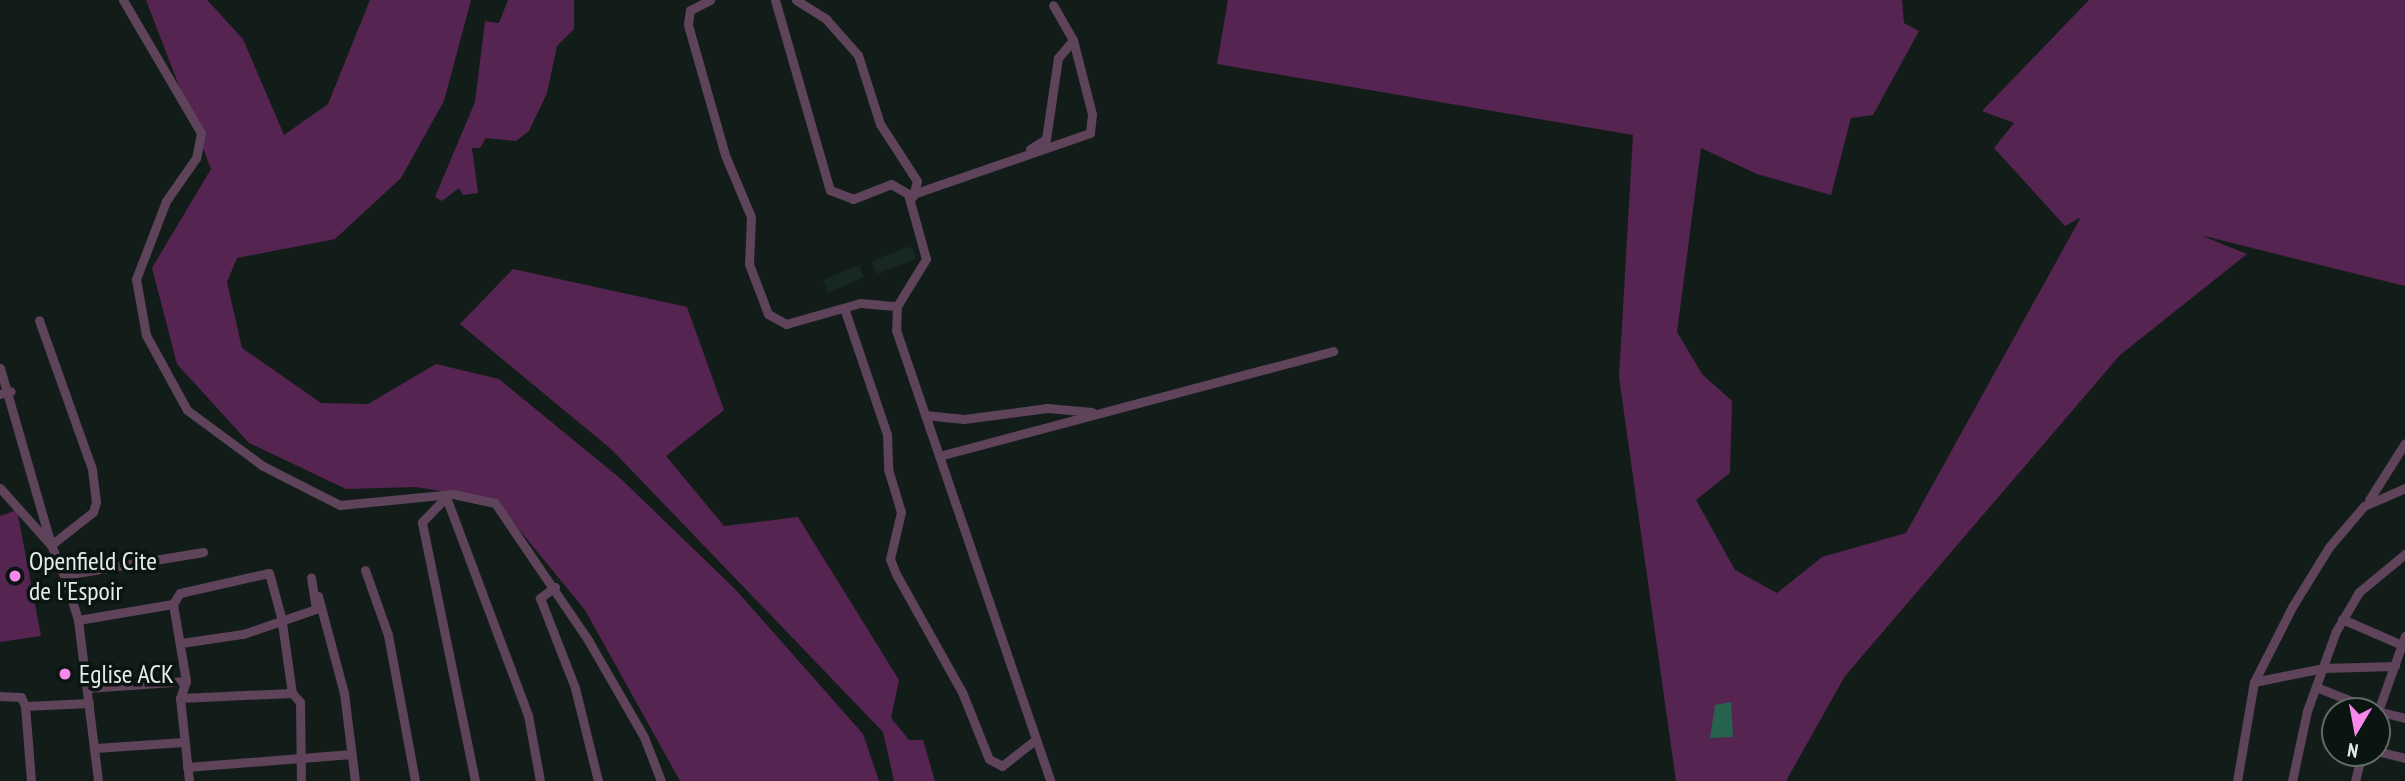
<!DOCTYPE html>
<html>
<head>
<meta charset="utf-8">
<style>
  body { margin:0 }
  #map { position:relative; width:2405px; height:781px; overflow:hidden; background:#121d19; font-family:"PT Sans Narrow",sans-serif }
  div>[style] { position:absolute }
  .built>* { inset:0; background:#162821; transform-origin:0 0 }
  .green>* { inset:0; background:#562451 }
  .water>* { inset:0; background:#27624e }
  .street>* { height:9px; margin:-4.5px; padding:0 4.5px; transform-origin:4.5px; border-radius:4.5px; background:#5e435a }
  .dots>* { width:19px; height:19px; translate:-50% -50%; box-sizing:border-box; border:4px solid #0a1410; border-radius:50% }
  span { translate:-50% -50%; white-space:nowrap; text-align:center; line-height:1.15; -webkit-text-stroke:7px #0a1410; paint-order:stroke }
  .poi-label { font-size:26px; color:#e4ebe8 }
  .left { translate:0 -50%; text-align:left }
  .north { position:absolute; left:2321px; top:697px; width:70px; height:70px; box-sizing:border-box; background:#0a1410; border:2px solid #616a66; border-radius:50%; rotate:190deg; font-size:19px; font-weight:700; line-height:28px; text-align:center; color:#e4ebe8 }
  .north::after { content:''; display:block; margin:auto; width:24px; height:32px; background:#f888ea; clip-path:polygon(50% 0,100% 100%,50% 72%,0 100%) }
</style>
</head>
<body>
<div id="map">
  <div class="built">
    <div style="left:911px;top:246px;width:14px;height:42px;rotate:69deg"></div>
    <div style="left:859px;top:265px;width:13px;height:39px;rotate:67deg"></div>
  </div>
  <div class="green">
    <div style="clip-path:polygon(146px 0,207px 0,243px 39px,284px 135px,328px 104px,370px 0,471px 0,444px 101px,401px 178px,335px 239px,237px 258px,227px 282px,242px 348px,321px 403px,368px 404px,436px 364px,499px 379px,621px 479px,735px 589px,863px 734px,879px 781px,680px 781px,585px 610px,495px 500px,416px 487px,346px 489px,249px 443px,177px 364px,152px 268px,211px 169px)"></div>
    <div style="clip-path:polygon(508px 0,574px 0,574px 29px,557px 46px,547px 93px,529px 131px,516px 141px,486px 138px,480px 148px,472px 148px,478px 193px,463px 195px,459px 188px,442px 201px,435px 197px,475px 102px,485px 21px,499px 23px)"></div>
    <div style="clip-path:polygon(1228px 0,1902px 0,1904px 23px,1919px 31px,1873px 115px,1851px 118px,1831px 195px,1757px 174px,1701px 148px,1677px 332px,1702px 374px,1732px 401px,1730px 473px,1696px 500px,1735px 570px,1777px 593px,1822px 557px,1906px 533px,2081px 217px,2065px 226px,1994px 148px,2014px 123px,1982px 111px,2089px 0,2405px 0,2405px 286px,2200px 235px,2247px 254px,2120px 355px,1845px 676px,1786px 781px,1676px 781px,1619px 377px,1633px 135px,1217px 64px)"></div>
    <div style="clip-path:polygon(513px 269px,687px 307px,724px 410px,666px 456px,724px 526px,798px 517px,899px 680px,891px 718px,909px 740px,923px 740px,935px 781px,894px 781px,883px 732px,611px 449px,460px 324px)"></div>
    <div style="clip-path:polygon(17px 510px,41px 636px,0 642px,0 516px)"></div>
  </div>
  <div class="water">
    <div style="clip-path:polygon(1731px 702px,1733px 737px,1710px 738px,1715px 705px)"></div>
  </div>
  <div class="street">
    <div style="left:123px;top:0;width:154px;rotate:59.6deg"></div>
    <div style="left:201px;top:133px;width:25px;rotate:101deg"></div>
    <div style="left:196px;top:158px;width:52px;rotate:124.9deg"></div>
    <div style="left:166px;top:201px;width:84px;rotate:111deg"></div>
    <div style="left:136px;top:279px;width:57px;rotate:79.9deg"></div>
    <div style="left:146px;top:335px;width:85px;rotate:61.3deg"></div>
    <div style="left:187px;top:410px;width:94px;rotate:36.4deg"></div>
    <div style="left:263px;top:466px;width:86px;rotate:26.9deg"></div>
    <div style="left:340px;top:505px;width:114px;rotate:-5.6deg"></div>
    <div style="left:453px;top:494px;width:43px;rotate:12.1deg"></div>
    <div style="left:495px;top:503px;width:166px;rotate:55.8deg"></div>
    <div style="left:588px;top:640px;width:112px;rotate:60deg"></div>
    <div style="left:644px;top:737px;width:47px;rotate:68.9deg"></div>
    <div style="left:710px;top:0;width:22px;rotate:153deg"></div>
    <div style="left:690px;top:10px;width:15px;rotate:98deg"></div>
    <div style="left:688px;top:25px;width:135px;rotate:74.1deg"></div>
    <div style="left:725px;top:155px;width:67px;rotate:67.2deg"></div>
    <div style="left:751px;top:217px;width:47px;rotate:92.4deg"></div>
    <div style="left:749px;top:264px;width:53px;rotate:69.2deg"></div>
    <div style="left:768px;top:314px;width:21px;rotate:29deg"></div>
    <div style="left:786px;top:324px;width:77px;rotate:-15.8deg"></div>
    <div style="left:860px;top:303px;width:37px;rotate:5deg"></div>
    <div style="left:775px;top:0;width:198px;rotate:73.9deg"></div>
    <div style="left:830px;top:190px;width:25px;rotate:21deg"></div>
    <div style="left:853px;top:199px;width:41px;rotate:-21.5deg"></div>
    <div style="left:891px;top:184px;width:20px;rotate:30deg"></div>
    <div style="left:908px;top:194px;width:67px;rotate:74.5deg"></div>
    <div style="left:926px;top:259px;width:55px;rotate:121.7deg"></div>
    <div style="left:897px;top:306px;width:24px;rotate:92deg"></div>
    <div style="left:896px;top:330px;width:477px;rotate:71.1deg"></div>
    <div style="left:796px;top:0;width:36px;rotate:32deg"></div>
    <div style="left:826px;top:19px;width:48px;rotate:48.4deg"></div>
    <div style="left:858px;top:55px;width:72px;rotate:72.3deg"></div>
    <div style="left:880px;top:124px;width:68px;rotate:57deg"></div>
    <div style="left:917px;top:181px;width:16px;rotate:105deg"></div>
    <div style="left:1030px;top:149px;width:19px;rotate:-32deg"></div>
    <div style="left:1046px;top:139px;width:82px;rotate:-81.6deg"></div>
    <div style="left:1058px;top:58px;width:23px;rotate:-50deg"></div>
    <div style="left:916px;top:193px;width:184px;rotate:-19deg"></div>
    <div style="left:1090px;top:133px;width:19px;rotate:-84deg"></div>
    <div style="left:1092px;top:114px;width:76px;rotate:-104.4deg"></div>
    <div style="left:1073px;top:40px;width:40px;rotate:-119.7deg"></div>
    <div style="left:844px;top:308px;width:133px;rotate:71.2deg"></div>
    <div style="left:887px;top:434px;width:35px;rotate:88deg"></div>
    <div style="left:888px;top:469px;width:45px;rotate:73.2deg"></div>
    <div style="left:901px;top:512px;width:48px;rotate:103.2deg"></div>
    <div style="left:890px;top:559px;width:16px;rotate:68deg"></div>
    <div style="left:896px;top:574px;width:135px;rotate:60.8deg"></div>
    <div style="left:962px;top:692px;width:72px;rotate:68.1deg"></div>
    <div style="left:989px;top:759px;width:15px;rotate:28deg"></div>
    <div style="left:1002px;top:766px;width:42px;rotate:-38.2deg"></div>
    <div style="left:0;top:368px;width:184px;rotate:73.9deg"></div>
    <div style="left:51px;top:545px;width:53px;rotate:-38.2deg"></div>
    <div style="left:93px;top:512px;width:10px;rotate:-73deg"></div>
    <div style="left:96px;top:502px;width:33px;rotate:-97deg"></div>
    <div style="left:92px;top:469px;width:158px;rotate:-109.6deg"></div>
    <div style="left:0;top:394px;width:11px;rotate:-15deg"></div>
    <div style="left:925px;top:415px;width:39px;rotate:6deg"></div>
    <div style="left:964px;top:419px;width:84px;rotate:-7.5deg"></div>
    <div style="left:1047px;top:408px;width:45px;rotate:5.1deg"></div>
    <div style="left:939px;top:456px;width:408px;rotate:-14.9deg"></div>
    <div style="left:0;top:488px;width:76px;rotate:48.2deg"></div>
    <div style="left:51px;top:545px;width:33px;rotate:67deg"></div>
    <div style="left:64px;top:575px;width:47px;rotate:72.7deg"></div>
    <div style="left:78px;top:620px;width:162px;rotate:82.9deg"></div>
    <div style="left:2369px;top:500px;width:67px;rotate:-57.7deg"></div>
    <div style="left:365px;top:570px;width:69px;rotate:70.5deg"></div>
    <div style="left:388px;top:635px;width:148px;rotate:79.5deg"></div>
    <div style="left:64px;top:575px;width:141px;rotate:-9.4deg"></div>
    <div style="left:555px;top:587px;width:19px;rotate:144deg"></div>
    <div style="left:540px;top:598px;width:97px;rotate:68.7deg"></div>
    <div style="left:575px;top:688px;width:96px;rotate:76.1deg"></div>
    <div style="left:318px;top:596px;width:100px;rotate:75deg"></div>
    <div style="left:344px;top:693px;width:89px;rotate:82.9deg"></div>
    <div style="left:173px;top:604px;width:78px;rotate:80.4deg"></div>
    <div style="left:186px;top:681px;width:18px;rotate:109deg"></div>
    <div style="left:180px;top:698px;width:83px;rotate:83.8deg"></div>
    <div style="left:2342px;top:619px;width:65px;rotate:23.4deg"></div>
    <div style="left:78px;top:620px;width:96px;rotate:-9.6deg"></div>
    <div style="left:173px;top:604px;width:13px;rotate:-58deg"></div>
    <div style="left:180px;top:593px;width:91px;rotate:-12.7deg"></div>
    <div style="left:269px;top:573px;width:46px;rotate:74.7deg"></div>
    <div style="left:282px;top:623px;width:71px;rotate:81.9deg"></div>
    <div style="left:292px;top:693px;width:12px;rotate:48deg"></div>
    <div style="left:300px;top:702px;width:79px;rotate:89.3deg"></div>
    <div style="left:181px;top:643px;width:63px;rotate:-8.3deg"></div>
    <div style="left:243px;top:634px;width:77px;rotate:-18.9deg"></div>
    <div style="left:316px;top:609px;width:32px;rotate:-99deg"></div>
    <div style="left:2254px;top:682px;width:70px;rotate:-11.5deg"></div>
    <div style="left:2323px;top:668px;width:72px;rotate:-1.6deg"></div>
    <div style="left:2316px;top:687px;width:66px;rotate:21.5deg"></div>
    <div style="left:87px;top:688px;width:99px;rotate:-4deg"></div>
    <div style="left:0;top:696px;width:21px;rotate:3deg"></div>
    <div style="left:21px;top:697px;width:10px;rotate:66deg"></div>
    <div style="left:25px;top:706px;width:64px;rotate:-2.7deg"></div>
    <div style="left:180px;top:698px;width:112px;rotate:-2.6deg"></div>
    <div style="left:25px;top:706px;width:75px;rotate:85.4deg"></div>
    <div style="left:2377px;top:711px;width:29px;rotate:14deg"></div>
    <div style="left:2377px;top:714px;width:83px;rotate:-70.3deg"></div>
    <div style="left:95px;top:748px;width:89px;rotate:-3.9deg"></div>
    <div style="left:2377px;top:751px;width:29px;rotate:14deg"></div>
    <div style="left:187px;top:767px;width:165px;rotate:-4.5deg"></div>
    <div style="left:475px;top:781px;width:264px;rotate:-101.6deg"></div>
    <div style="left:422px;top:522px;width:35px;rotate:-46deg"></div>
    <div style="left:446px;top:497px;width:233px;rotate:69.4deg"></div>
    <div style="left:528px;top:715px;width:67px;rotate:79.7deg"></div>
    <div style="left:2237px;top:781px;width:100px;rotate:-80.3deg"></div>
    <div style="left:2254px;top:682px;width:84px;rotate:-63.1deg"></div>
    <div style="left:2292px;top:607px;width:70px;rotate:-58.3deg"></div>
    <div style="left:2329px;top:547px;width:54px;rotate:-49.5deg"></div>
    <div style="left:2364px;top:506px;width:45px;rotate:-23.7deg"></div>
    <div style="left:2292px;top:781px;width:72px;rotate:-77.9deg"></div>
    <div style="left:2307px;top:711px;width:85px;rotate:-70.1deg"></div>
    <div style="left:2336px;top:631px;width:45px;rotate:-59.5deg"></div>
    <div style="left:2359px;top:592px;width:60px;rotate:-39.6deg"></div>
    <div style="left:2355px;top:781px;width:29px;rotate:-76deg"></div>
  </div>
  <div class="dots">
    <div style="left:15px;top:576px;background:#f888ea"></div>
    <div style="left:65px;top:674px;background:#f888ea"></div>
  </div>
  <div class="poi-label">
    <span class="left" style="left:29px;top:576px">Openfield Cite<br>de l'Espoir</span>
    <span class="left" style="left:79px;top:674px">Eglise ACK</span>
  </div>
  <div class="north">N</div>
</div>
</body>
</html>
